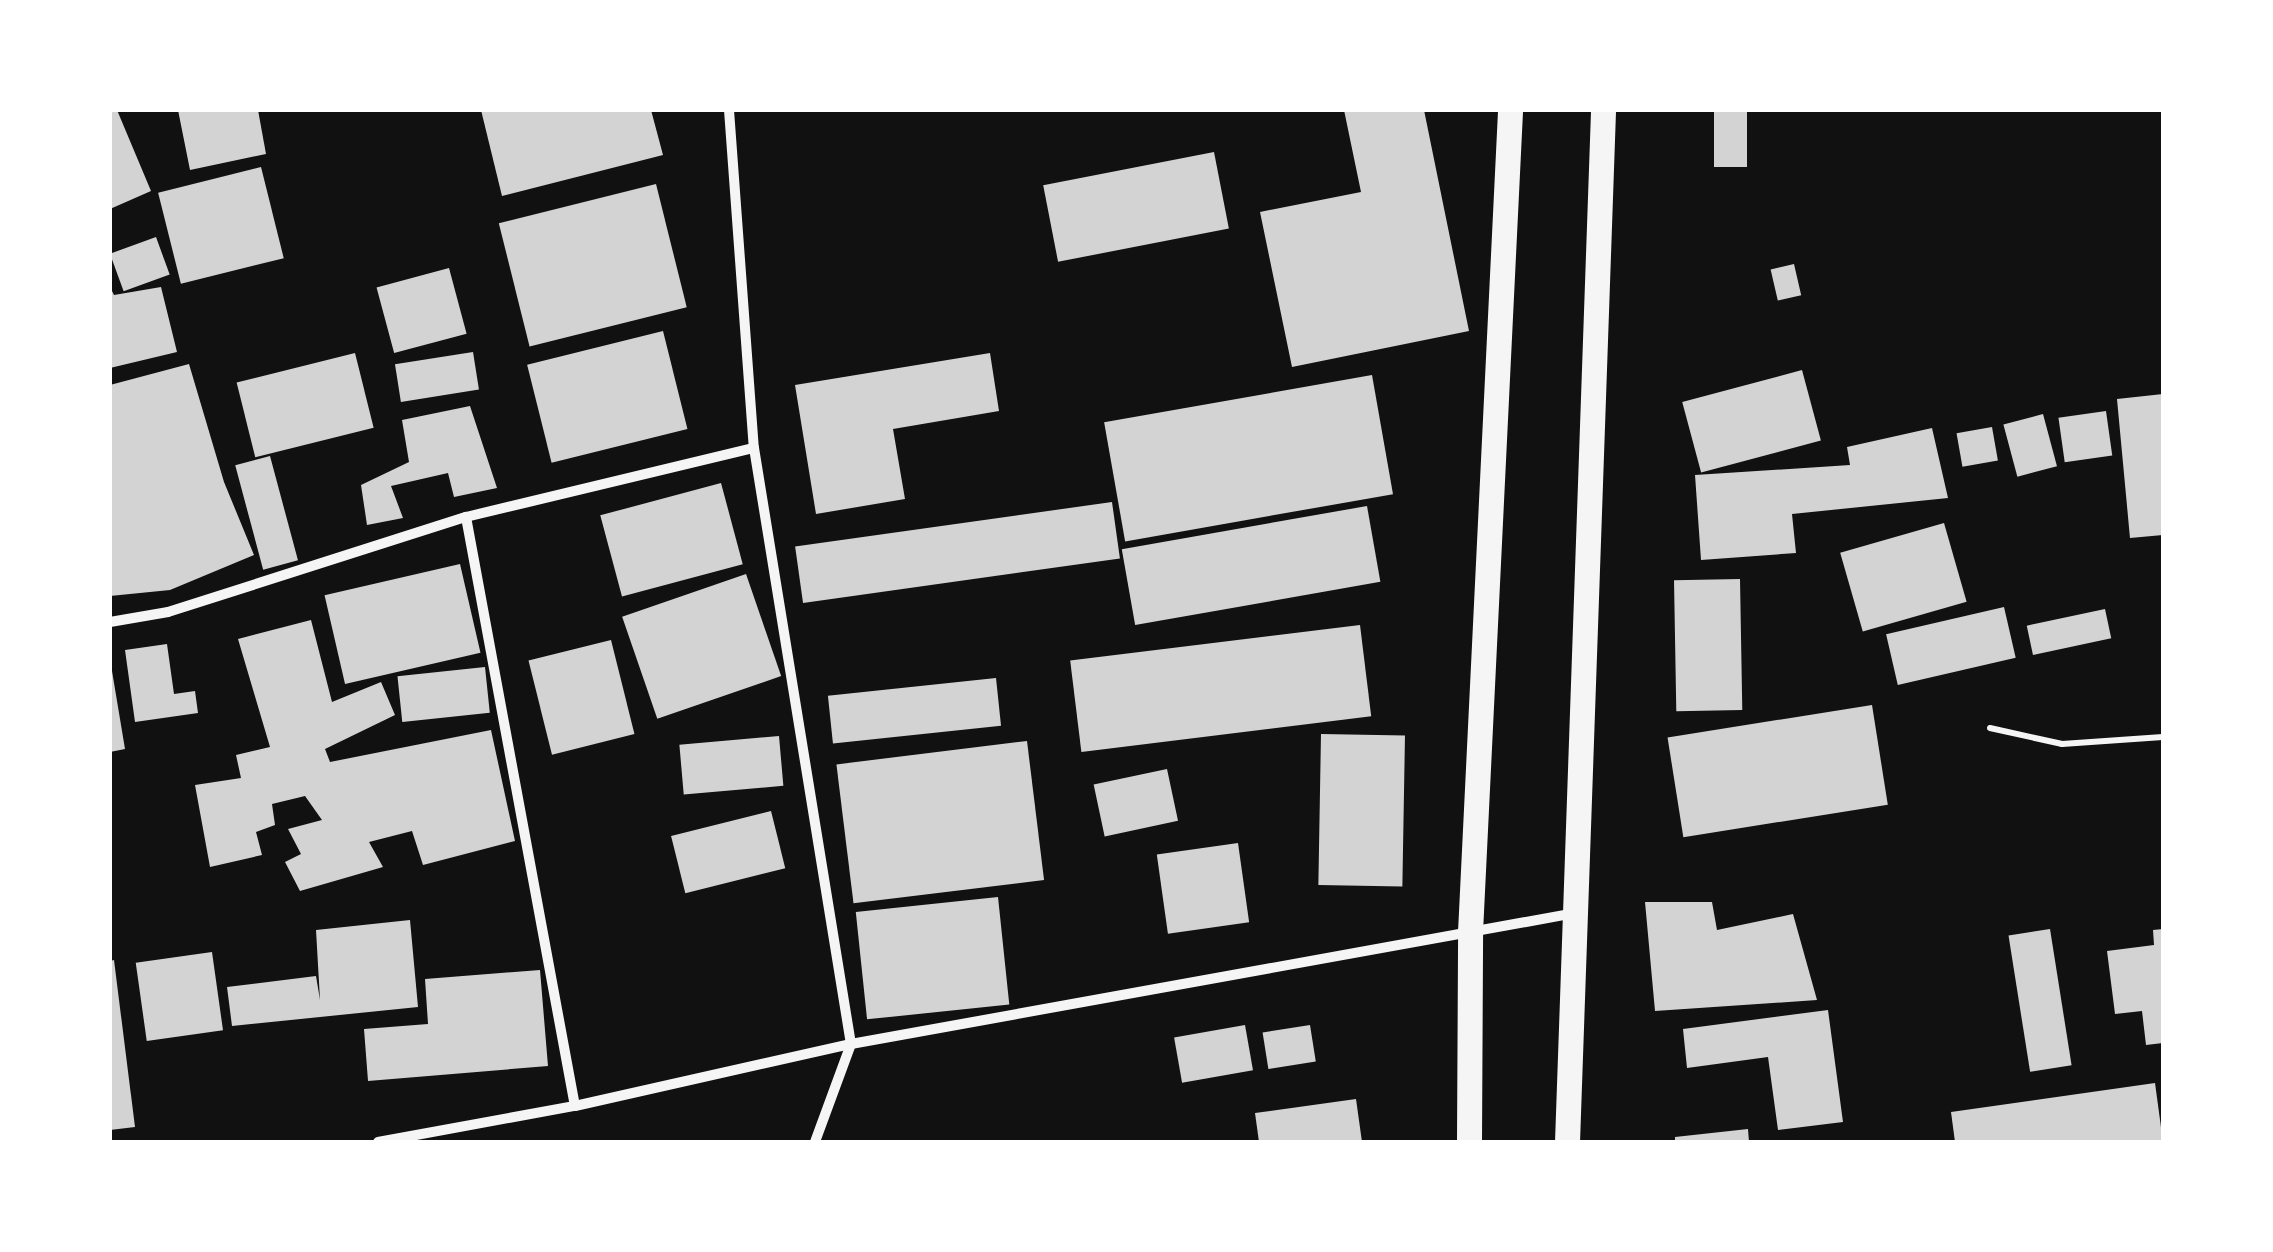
<!DOCTYPE html>
<html>
<head>
<meta charset="utf-8">
<style>
  body { margin:0 }
  #map { position:relative; width:2273px; height:1252px; overflow:hidden; background:#111; font-family:Cabin,sans-serif }
  div>[style] { position:absolute }
  .building>* { inset:0; background:#d3d3d3; transform-origin:0 0 }
  .path>* { height:6px; margin:-3px; padding:0 3px; transform-origin:3px; border-radius:3px; background:#f5f5f5 }
  .minor>* { height:10px; margin:-5px; padding:0 5px; transform-origin:5px; border-radius:5px; background:#f5f5f5 }
  .primary>* { height:25px; margin:-12.5px; padding:0 12.5px; transform-origin:12.5px; border-radius:12.5px; background:#f5f5f5 }
  span { translate:-50% -50%; white-space:nowrap; text-align:center; line-height:1.15; -webkit-text-stroke:8px #fff; paint-order:stroke }
  .frame { position:absolute; inset:0; border:112px solid #fff; pointer-events:none }
</style>
</head>
<body>
<div id="map">
  <div class="building">
    <div style="clip-path:polygon(110px 110px,117px 110px,151px 191px,110px 209px)"></div>
    <div style="clip-path:polygon(178px 110px,258px 110px,266px 154px,190px 170px)"></div>
    <div style="clip-path:polygon(481px 110px,651px 110px,663px 155px,502px 196px)"></div>
    <div style="clip-path:polygon(1344px 110px,1424px 110px,1469px 331px,1292px 367px,1260px 212px,1361px 192px)"></div>
    <div style="left:1714px;top:110px;width:33px;height:57px"></div>
    <div style="left:1214px;top:152px;width:78px;height:174px;rotate:79deg"></div>
    <div style="left:261px;top:167px;width:94px;height:106px;rotate:76deg"></div>
    <div style="left:656px;top:184px;width:127px;height:162px;rotate:76deg"></div>
    <div style="left:156px;top:237px;width:40px;height:49px;rotate:70deg"></div>
    <div style="left:1794px;top:264px;width:32px;height:24px;rotate:77deg"></div>
    <div style="left:449px;top:268px;width:68px;height:75px;rotate:75deg"></div>
    <div style="clip-path:polygon(110px 287px,114px 295px,161px 287px,177px 352px,110px 368px)"></div>
    <div style="left:663px;top:331px;width:101px;height:140px;rotate:76deg"></div>
    <div style="left:473px;top:352px;width:38px;height:79px;rotate:81deg"></div>
    <div style="left:355px;top:353px;width:77px;height:122px;rotate:76deg"></div>
    <div style="clip-path:polygon(990px 353px,999px 411px,893px 429px,905px 499px,816px 514px,795px 385px)"></div>
    <div style="clip-path:polygon(189px 364px,224px 482px,254px 555px,170px 590px,110px 596px,110px 385px)"></div>
    <div style="left:1802px;top:370px;width:73px;height:124px;rotate:75deg"></div>
    <div style="left:1372px;top:375px;width:121px;height:272px;rotate:80deg"></div>
    <div style="clip-path:polygon(2163px 394px,2163px 535px,2130px 538px,2117px 399px)"></div>
    <div style="clip-path:polygon(470px 406px,497px 488px,454px 497px,448px 473px,391px 486px,403px 518px,367px 525px,361px 485px,409px 462px,402px 420px)"></div>
    <div style="left:2106px;top:411px;width:45px;height:48px;rotate:82deg"></div>
    <div style="left:2043px;top:414px;width:54px;height:41px;rotate:75deg"></div>
    <div style="left:1992px;top:427px;width:34px;height:36px;rotate:80deg"></div>
    <div style="clip-path:polygon(1932px 428px,1948px 498px,1792px 514px,1796px 553px,1701px 560px,1695px 475px,1850px 465px,1847px 447px)"></div>
    <div style="left:270px;top:456px;width:108px;height:36px;rotate:75deg"></div>
    <div style="left:721px;top:483px;width:84px;height:125px;rotate:75deg"></div>
    <div style="left:1112px;top:502px;width:57px;height:320px;rotate:82deg"></div>
    <div style="left:1367px;top:506px;width:77px;height:249px;rotate:80deg"></div>
    <div style="left:1944px;top:523px;width:82px;height:108px;rotate:74deg"></div>
    <div style="left:460px;top:564px;width:91px;height:139px;rotate:77deg"></div>
    <div style="left:746px;top:574px;width:108px;height:131px;rotate:71deg"></div>
    <div style="left:1740px;top:579px;width:131px;height:66px;rotate:89deg"></div>
    <div style="left:2004px;top:607px;width:52px;height:121px;rotate:77deg"></div>
    <div style="left:2105px;top:609px;width:30px;height:80px;rotate:78deg"></div>
    <div style="clip-path:polygon(311px 620px,332px 702px,381px 682px,395px 715px,325px 749px,330px 762px,491px 730px,515px 841px,423px 865px,412px 831px,369px 842px,383px 867px,300px 891px,285px 862px,301px 854px,288px 829px,322px 820px,305px 796px,272px 804px,275px 825px,256px 832px,262px 855px,210px 867px,195px 785px,241px 778px,236px 755px,270px 747px,238px 639px)"></div>
    <div style="left:1360px;top:625px;width:92px;height:292px;rotate:83deg"></div>
    <div style="left:611px;top:640px;width:97px;height:85px;rotate:76deg"></div>
    <div style="clip-path:polygon(167px 644px,174px 694px,195px 691px,198px 713px,135px 722px,125px 650px)"></div>
    <div style="clip-path:polygon(110px 659px,125px 749px,110px 752px)"></div>
    <div style="left:485px;top:667px;width:46px;height:88px;rotate:84deg"></div>
    <div style="left:996px;top:678px;width:48px;height:169px;rotate:84deg"></div>
    <div style="left:1872px;top:705px;width:101px;height:207px;rotate:81deg"></div>
    <div style="left:1321px;top:734px;width:84px;height:151px;rotate:1deg"></div>
    <div style="left:779px;top:736px;width:50px;height:100px;rotate:85deg"></div>
    <div style="left:1027px;top:741px;width:140px;height:192px;rotate:83deg"></div>
    <div style="left:1167px;top:769px;width:53px;height:75px;rotate:78deg"></div>
    <div style="left:771px;top:811px;width:59px;height:103px;rotate:76deg"></div>
    <div style="left:1238px;top:843px;width:80px;height:82px;rotate:82deg"></div>
    <div style="left:998px;top:897px;width:108px;height:143px;rotate:84deg"></div>
    <div style="clip-path:polygon(1645px 902px,1712px 902px,1717px 930px,1793px 914px,1817px 1000px,1655px 1011px)"></div>
    <div style="clip-path:polygon(410px 920px,418px 1007px,232px 1026px,227px 987px,316px 976px,320px 1000px,316px 930px)"></div>
    <div style="left:2050px;top:929px;width:138px;height:42px;rotate:81deg"></div>
    <div style="clip-path:polygon(2163px 929px,2163px 1043px,2146px 1045px,2142px 1011px,2115px 1014px,2107px 951px,2154px 945px,2153px 930px)"></div>
    <div style="left:212px;top:952px;width:79px;height:77px;rotate:82deg"></div>
    <div style="clip-path:polygon(114px 960px,135px 1127px,110px 1130px,110px 961px)"></div>
    <div style="clip-path:polygon(540px 970px,548px 1066px,368px 1081px,364px 1029px,428px 1024px,425px 979px)"></div>
    <div style="clip-path:polygon(1828px 1010px,1843px 1122px,1778px 1130px,1768px 1057px,1687px 1068px,1683px 1029px)"></div>
    <div style="left:1245px;top:1025px;width:46px;height:72px;rotate:80deg"></div>
    <div style="left:1310px;top:1025px;width:37px;height:48px;rotate:81deg"></div>
    <div style="clip-path:polygon(2155px 1083px,2163px 1142px,1955px 1142px,1951px 1112px)"></div>
    <div style="clip-path:polygon(1356px 1099px,1362px 1142px,1259px 1142px,1255px 1113px)"></div>
    <div style="clip-path:polygon(1748px 1129px,1749px 1142px,1675px 1142px,1675px 1137px)"></div>
  </div>
  <div class="path">
    <div style="left:1990px;top:728px;width:74px;rotate:12.5deg"></div>
    <div style="left:2062px;top:744px;width:101px;rotate:-4deg"></div>
  </div>
  <div class="minor">
    <div style="left:729px;top:110px;width:339px;rotate:85.8deg"></div>
    <div style="left:754px;top:448px;width:604px;rotate:80.76deg"></div>
    <div style="left:851px;top:1044px;width:104px;rotate:110.2deg"></div>
    <div style="left:466px;top:517px;width:599px;rotate:79.52deg"></div>
    <div style="left:110px;top:622px;width:59px;rotate:-9.8deg"></div>
    <div style="left:168px;top:612px;width:313px;rotate:-17.7deg"></div>
    <div style="left:466px;top:517px;width:296px;rotate:-13.5deg"></div>
    <div style="left:378px;top:1142px;width:200px;rotate:-10.4deg"></div>
    <div style="left:575px;top:1106px;width:283px;rotate:-12.7deg"></div>
    <div style="left:851px;top:1044px;width:731px;rotate:-10.25deg"></div>
  </div>
  <div class="primary">
    <div style="left:1469px;top:1142px;width:210px;rotate:-89.7deg"></div>
    <div style="left:1470px;top:932px;width:823px;rotate:-87.21deg"></div>
    <div style="left:1567px;top:1142px;width:1033px;rotate:-88deg"></div>
  </div>
  <div class="frame"></div>
</div>
</body>
</html>
